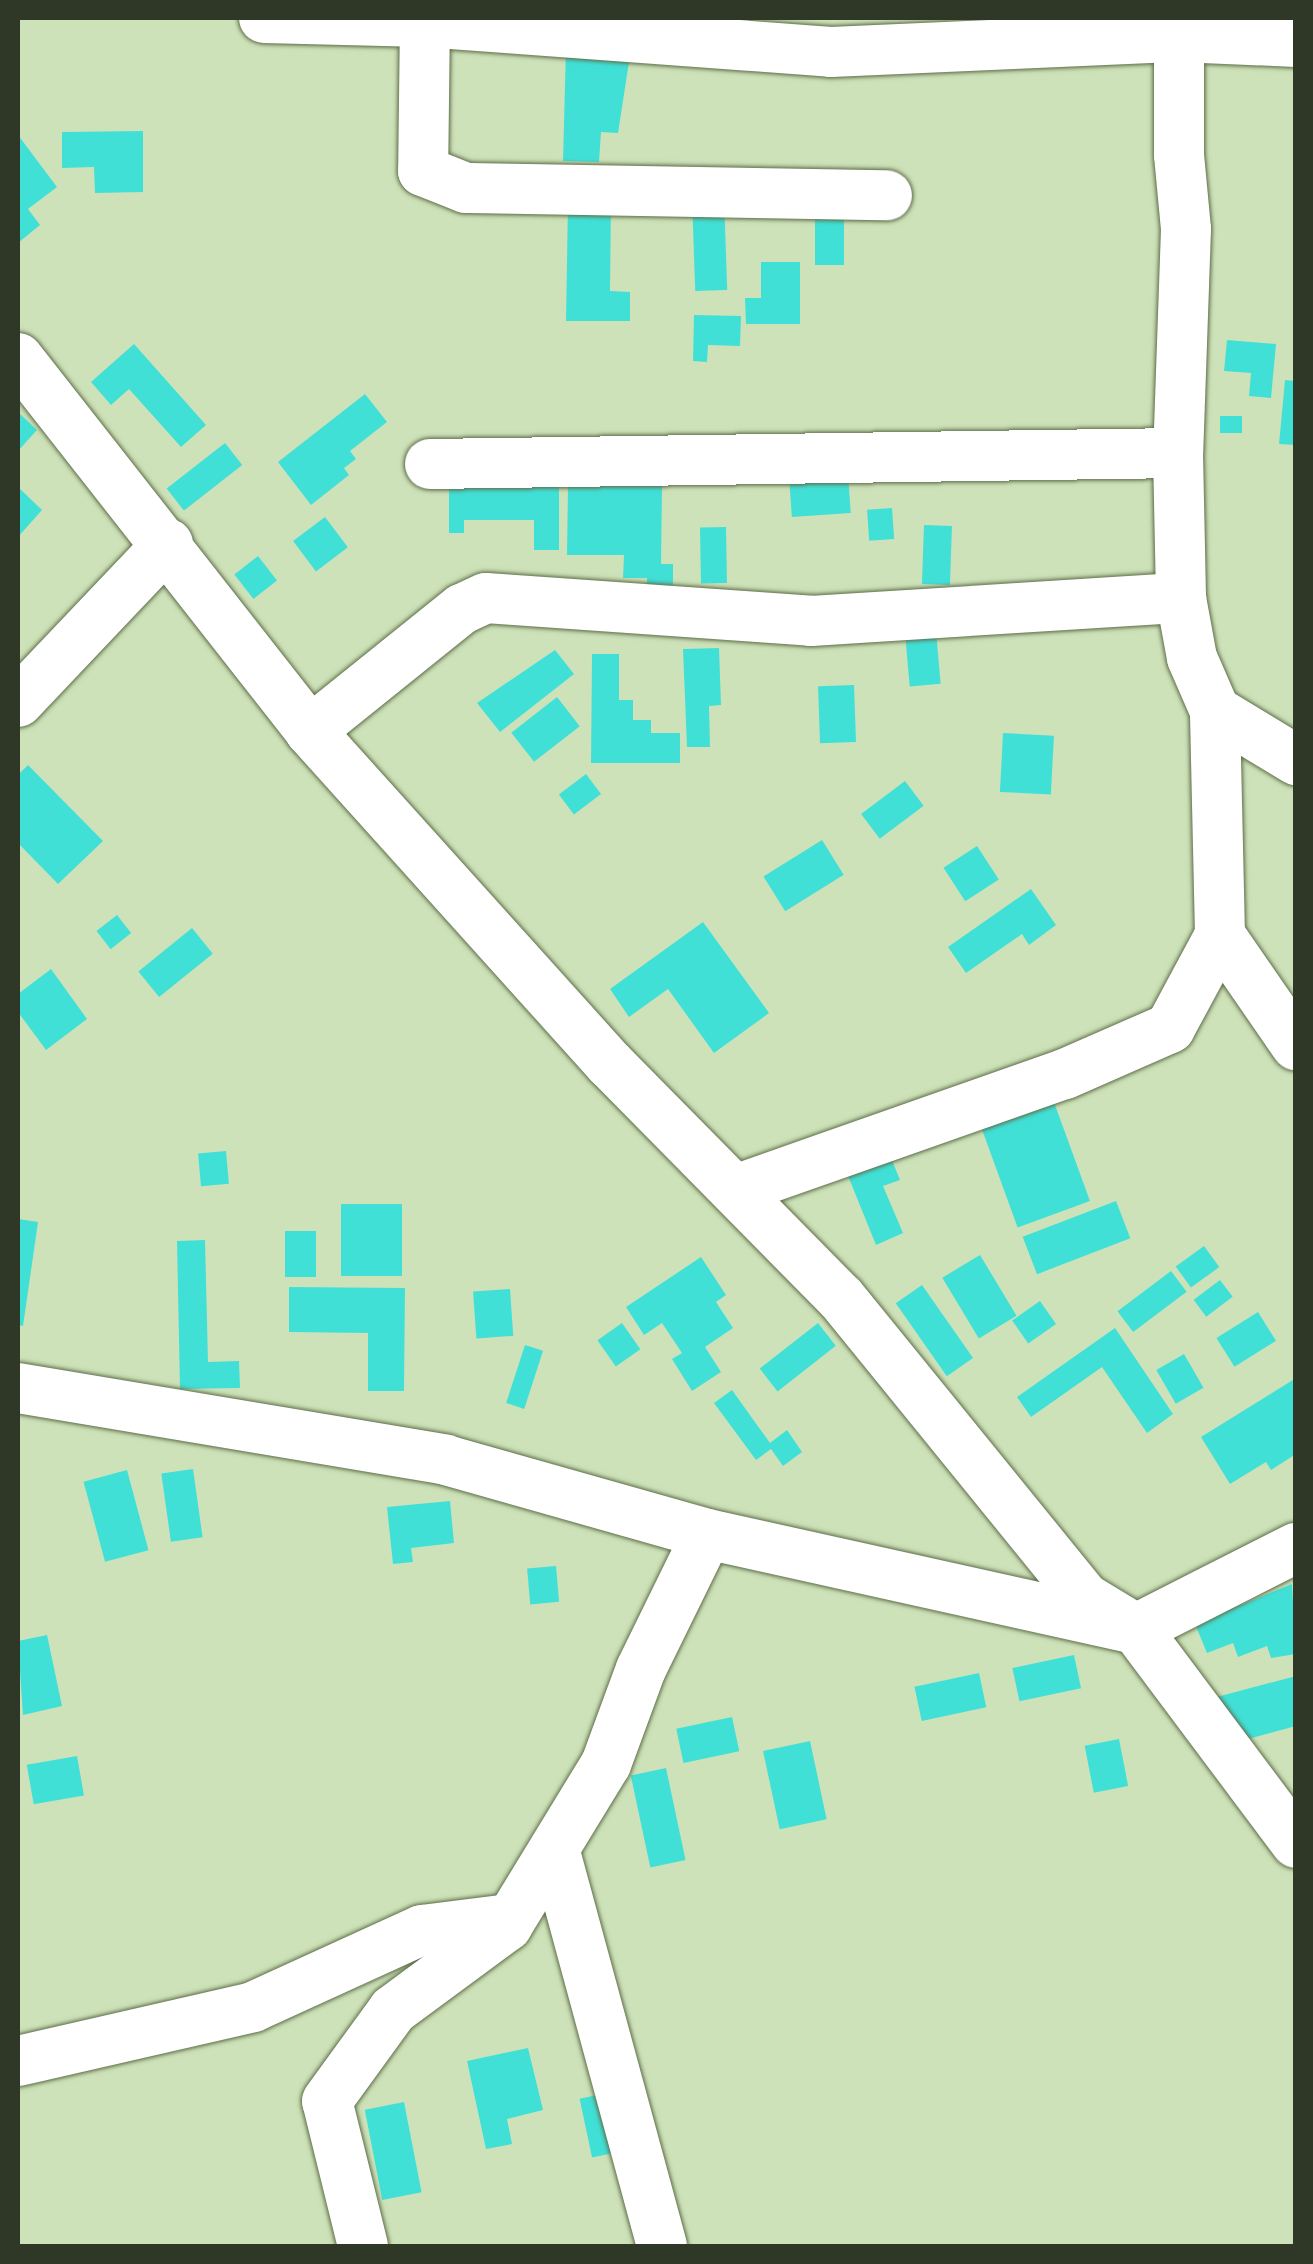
<!DOCTYPE html>
<html>
<head>
<meta charset="utf-8">
<style>
  body { margin:0 }
  #map { position:relative; width:1313px; height:2264px; overflow:hidden; background:#cee2b9; font-family:"Varela Round",sans-serif }
  div>[style] { position:absolute }
  .building>* { inset:0; background:#41e0d7; transform-origin:0 0 }
  .roads { filter:drop-shadow(0 0 2px #5d6e49) drop-shadow(0 0 2px #5d6e49) }
  .minor>* { height:50px; margin:-25px; padding:0 25px; transform-origin:25px; border-radius:25px; background:#fff }
  span { translate:-50% -50%; white-space:nowrap; text-align:center; line-height:1.15; -webkit-text-stroke:10px #cee2b9; paint-order:stroke }
  .frame { position:absolute; inset:0; border:20px solid #2f3727; pointer-events:none }
</style>
</head>
<body>
<div id="map">
  <div class="building">
    <div style="clip-path:polygon(566px 47px,631px 49px,618px 133px,601px 132px,599px 162px,563px 161px)"></div>
    <div style="clip-path:polygon(143px 131px,143px 192px,95px 193px,94px 167px,62px 168px,62px 132px)"></div>
    <div style="clip-path:polygon(18px 135px,57px 187px,28px 209px,40px 225px,18px 243px)"></div>
    <div style="left:724px;top:198px;width:92px;height:32px;rotate:88deg"></div>
    <div style="left:815px;top:198px;width:29px;height:67px"></div>
    <div style="clip-path:polygon(568px 202px,611px 203px,610px 291px,630px 292px,630px 321px,566px 321px)"></div>
    <div style="clip-path:polygon(761px 262px,800px 262px,800px 324px,746px 324px,745px 298px,761px 298px)"></div>
    <div style="clip-path:polygon(694px 315px,741px 316px,740px 346px,708px 345px,707px 362px,693px 361px)"></div>
    <div style="clip-path:polygon(1227px 340px,1276px 344px,1271px 398px,1249px 396px,1251px 373px,1224px 371px)"></div>
    <div style="clip-path:polygon(134px 344px,206px 425px,181px 447px,129px 389px,111px 405px,91px 382px)"></div>
    <div style="clip-path:polygon(1285px 380px,1296px 381px,1296px 445px,1279px 444px)"></div>
    <div style="clip-path:polygon(365px 394px,387px 422px,350px 451px,356px 459px,344px 468px,349px 475px,311px 505px,278px 462px)"></div>
    <div style="clip-path:polygon(18px 412px,37px 430px,18px 451px)"></div>
    <div style="left:1220px;top:416px;width:22px;height:17px"></div>
    <div style="left:225px;top:443px;width:28px;height:74px;rotate:52deg"></div>
    <div style="clip-path:polygon(449px 474px,559px 474px,559px 550px,534px 550px,534px 520px,464px 520px,464px 533px,449px 533px)"></div>
    <div style="left:848px;top:474px;width:39px;height:59px;rotate:86deg"></div>
    <div style="clip-path:polygon(568px 486px,662px 486px,661px 564px,673px 564px,673px 592px,647px 592px,647px 578px,623px 578px,624px 555px,567px 555px)"></div>
    <div style="clip-path:polygon(18px 487px,42px 510px,18px 537px)"></div>
    <div style="left:892px;top:508px;width:31px;height:25px;rotate:86deg"></div>
    <div style="left:325px;top:517px;width:38px;height:40px;rotate:53deg"></div>
    <div style="left:924px;top:525px;width:28px;height:59px;rotate:2deg"></div>
    <div style="left:726px;top:527px;width:56px;height:26px;rotate:89deg"></div>
    <div style="left:258px;top:556px;width:31px;height:30px;rotate:52deg"></div>
    <div style="left:936px;top:631px;width:53px;height:31px;rotate:85deg"></div>
    <div style="clip-path:polygon(719px 648px,721px 705px,709px 706px,710px 747px,687px 747px,683px 649px)"></div>
    <div style="clip-path:polygon(555px 650px,574px 674px,500px 732px,477px 703px)"></div>
    <div style="clip-path:polygon(592px 654px,619px 654px,619px 700px,633px 700px,633px 720px,651px 720px,651px 733px,680px 733px,680px 763px,591px 763px)"></div>
    <div style="left:854px;top:685px;width:57px;height:36px;rotate:88deg"></div>
    <div style="left:557px;top:697px;width:37px;height:58px;rotate:52deg"></div>
    <div style="left:1003px;top:733px;width:51px;height:59px;rotate:3deg"></div>
    <div style="clip-path:polygon(28px 765px,103px 841px,58px 884px,18px 843px,18px 775px)"></div>
    <div style="left:586px;top:774px;width:25px;height:34px;rotate:53deg"></div>
    <div style="left:905px;top:781px;width:31px;height:55px;rotate:53deg"></div>
    <div style="left:822px;top:840px;width:41px;height:69px;rotate:58deg"></div>
    <div style="left:977px;top:846px;width:40px;height:40px;rotate:57deg"></div>
    <div style="clip-path:polygon(1031px 889px,1056px 925px,1029px 945px,1022px 934px,966px 973px,948px 947px)"></div>
    <div style="left:117px;top:915px;width:23px;height:26px;rotate:52deg"></div>
    <div style="clip-path:polygon(703px 922px,769px 1013px,714px 1053px,668px 989px,629px 1017px,610px 989px)"></div>
    <div style="left:192px;top:928px;width:33px;height:69px;rotate:51deg"></div>
    <div style="clip-path:polygon(51px 969px,87px 1019px,46px 1050px,18px 1012px,18px 994px)"></div>
    <div style="left:1051px;top:1094px;width:114px;height:77px;rotate:70deg"></div>
    <div style="clip-path:polygon(885px 1143px,900px 1180px,883px 1186px,903px 1233px,876px 1245px,842px 1161px)"></div>
    <div style="left:226px;top:1151px;width:33px;height:28px;rotate:85deg"></div>
    <div style="left:1116px;top:1201px;width:40px;height:100px;rotate:69deg"></div>
    <div style="left:341px;top:1204px;width:61px;height:72px"></div>
    <div style="clip-path:polygon(18px 1219px,38px 1222px,23px 1326px,18px 1325px)"></div>
    <div style="left:285px;top:1231px;width:31px;height:46px"></div>
    <div style="clip-path:polygon(205px 1240px,208px 1362px,239px 1361px,240px 1388px,180px 1389px,177px 1241px)"></div>
    <div style="left:1204px;top:1246px;width:26px;height:35px;rotate:54deg"></div>
    <div style="left:980px;top:1255px;width:71px;height:44px;rotate:59deg"></div>
    <div style="clip-path:polygon(701px 1257px,726px 1295px,716px 1302px,733px 1328px,705px 1347px,721px 1372px,692px 1391px,672px 1359px,682px 1353px,662px 1323px,644px 1335px,626px 1307px)"></div>
    <div style="left:1171px;top:1271px;width:26px;height:67px;rotate:53deg"></div>
    <div style="left:1220px;top:1280px;width:21px;height:33px;rotate:53deg"></div>
    <div style="left:922px;top:1285px;width:89px;height:32px;rotate:55deg"></div>
    <div style="clip-path:polygon(289px 1287px,405px 1288px,404px 1391px,368px 1391px,368px 1333px,289px 1332px)"></div>
    <div style="left:510px;top:1289px;width:47px;height:37px;rotate:86deg"></div>
    <div style="left:1040px;top:1301px;width:28px;height:34px;rotate:55deg"></div>
    <div style="left:1258px;top:1312px;width:34px;height:49px;rotate:58deg"></div>
    <div style="left:622px;top:1323px;width:32px;height:30px;rotate:55deg"></div>
    <div style="left:818px;top:1323px;width:29px;height:74px;rotate:52deg"></div>
    <div style="clip-path:polygon(1115px 1328px,1173px 1414px,1147px 1433px,1102px 1367px,1031px 1417px,1017px 1397px)"></div>
    <div style="left:525px;top:1345px;width:19px;height:61px;rotate:18deg"></div>
    <div style="left:1184px;top:1354px;width:39px;height:32px;rotate:60deg"></div>
    <div style="clip-path:polygon(1296px 1378px,1296px 1454px,1271px 1470px,1266px 1462px,1230px 1484px,1201px 1437px)"></div>
    <div style="clip-path:polygon(732px 1390px,770px 1443px,787px 1430px,802px 1452px,783px 1466px,771px 1449px,756px 1460px,714px 1403px)"></div>
    <div style="left:193px;top:1469px;width:69px;height:32px;rotate:82deg"></div>
    <div style="left:127px;top:1470px;width:83px;height:45px;rotate:75deg"></div>
    <div style="clip-path:polygon(450px 1501px,454px 1543px,411px 1548px,413px 1562px,393px 1564px,387px 1507px)"></div>
    <div style="left:556px;top:1566px;width:36px;height:29px;rotate:85deg"></div>
    <div style="clip-path:polygon(1292px 1584px,1296px 1654px,1271px 1658px,1267px 1646px,1238px 1657px,1233px 1643px,1207px 1653px,1195px 1624px)"></div>
    <div style="clip-path:polygon(47px 1635px,62px 1706px,23px 1715px,18px 1641px)"></div>
    <div style="left:1074px;top:1655px;width:34px;height:63px;rotate:78deg"></div>
    <div style="left:979px;top:1673px;width:35px;height:66px;rotate:78deg"></div>
    <div style="clip-path:polygon(1296px 1676px,1296px 1726px,1226px 1745px,1213px 1698px)"></div>
    <div style="left:732px;top:1717px;width:35px;height:57px;rotate:78deg"></div>
    <div style="left:1119px;top:1739px;width:48px;height:35px;rotate:79deg"></div>
    <div style="left:810px;top:1741px;width:80px;height:48px;rotate:78deg"></div>
    <div style="left:77px;top:1756px;width:40px;height:51px;rotate:80deg"></div>
    <div style="left:666px;top:1768px;width:94px;height:36px;rotate:78deg"></div>
    <div style="clip-path:polygon(528px 2048px,543px 2110px,507px 2119px,512px 2144px,486px 2149px,467px 2061px)"></div>
    <div style="left:607px;top:2093px;width:60px;height:28px;rotate:78deg"></div>
    <div style="left:404px;top:2102px;width:92px;height:40px;rotate:79deg"></div>
  </div>
  <div class="roads">
    <div class="minor">
      <div style="left:264px;top:18px;width:160px;rotate:1.4deg"></div>
      <div style="left:424px;top:22px;width:408px;rotate:4.2deg"></div>
      <div style="left:831px;top:52px;width:348px;rotate:-2.5deg"></div>
      <div style="left:1179px;top:37px;width:117px;rotate:2.4deg"></div>
      <div style="left:425px;top:18px;width:153px;rotate:90.7deg"></div>
      <div style="left:423px;top:171px;width:46px;rotate:21.6deg"></div>
      <div style="left:466px;top:188px;width:421px;rotate:1deg"></div>
      <div style="left:1179px;top:18px;width:137px;rotate:90deg"></div>
      <div style="left:1179px;top:155px;width:74px;rotate:84.6deg"></div>
      <div style="left:1186px;top:229px;width:224px;rotate:92deg"></div>
      <div style="left:1178px;top:453px;width:145px;rotate:88.8deg"></div>
      <div style="left:1181px;top:598px;width:61px;rotate:79.6deg"></div>
      <div style="left:1192px;top:658px;width:58px;rotate:66.5deg"></div>
      <div style="left:1215px;top:711px;width:95px;rotate:31.2deg"></div>
      <div style="left:18px;top:358px;width:474px;rotate:51.9deg"></div>
      <div style="left:310px;top:731px;width:448px;rotate:48deg"></div>
      <div style="left:610px;top:1064px;width:329px;rotate:45.4deg"></div>
      <div style="left:841px;top:1298px;width:387px;rotate:50.9deg"></div>
      <div style="left:1085px;top:1598px;width:60px;rotate:31.3deg"></div>
      <div style="left:1136px;top:1629px;width:267px;rotate:53.2deg"></div>
      <div style="left:430px;top:464px;width:748px;rotate:-0.84deg"></div>
      <div style="left:18px;top:702px;width:218px;rotate:-46.5deg"></div>
      <div style="left:310px;top:731px;width:195px;rotate:-38.8deg"></div>
      <div style="left:462px;top:609px;width:26px;rotate:-25deg"></div>
      <div style="left:486px;top:598px;width:326px;rotate:4deg"></div>
      <div style="left:811px;top:621px;width:371px;rotate:-3.6deg"></div>
      <div style="left:1220px;top:935px;width:134px;rotate:55.4deg"></div>
      <div style="left:735px;top:1190px;width:350px;rotate:-19.4deg"></div>
      <div style="left:1065px;top:1074px;width:115px;rotate:-23.7deg"></div>
      <div style="left:1170px;top:1028px;width:106px;rotate:-61.7deg"></div>
      <div style="left:1220px;top:935px;width:224px;rotate:-91.3deg"></div>
      <div style="left:18px;top:1388px;width:434px;rotate:9.5deg"></div>
      <div style="left:446px;top:1460px;width:271px;rotate:15.8deg"></div>
      <div style="left:707px;top:1534px;width:439px;rotate:12.5deg"></div>
      <div style="left:1136px;top:1629px;width:179px;rotate:-26.9deg"></div>
      <div style="left:555px;top:1852px;width:408px;rotate:74.8deg"></div>
      <div style="left:18px;top:2061px;width:241px;rotate:-12.9deg"></div>
      <div style="left:253px;top:2007px;width:186px;rotate:-24.5deg"></div>
      <div style="left:422px;top:1930px;width:88px;rotate:-7.2deg"></div>
      <div style="left:363px;top:2246px;width:149px;rotate:-103.9deg"></div>
      <div style="left:327px;top:2101px;width:112px;rotate:-54deg"></div>
      <div style="left:393px;top:2010px;width:142px;rotate:-36.4deg"></div>
      <div style="left:507px;top:1926px;width:190px;rotate:-58.6deg"></div>
      <div style="left:606px;top:1764px;width:101px;rotate:-69.8deg"></div>
      <div style="left:641px;top:1669px;width:150px;rotate:-63.9deg"></div>
    </div>
  </div>
  <div class="frame"></div>
</div>
</body>
</html>
